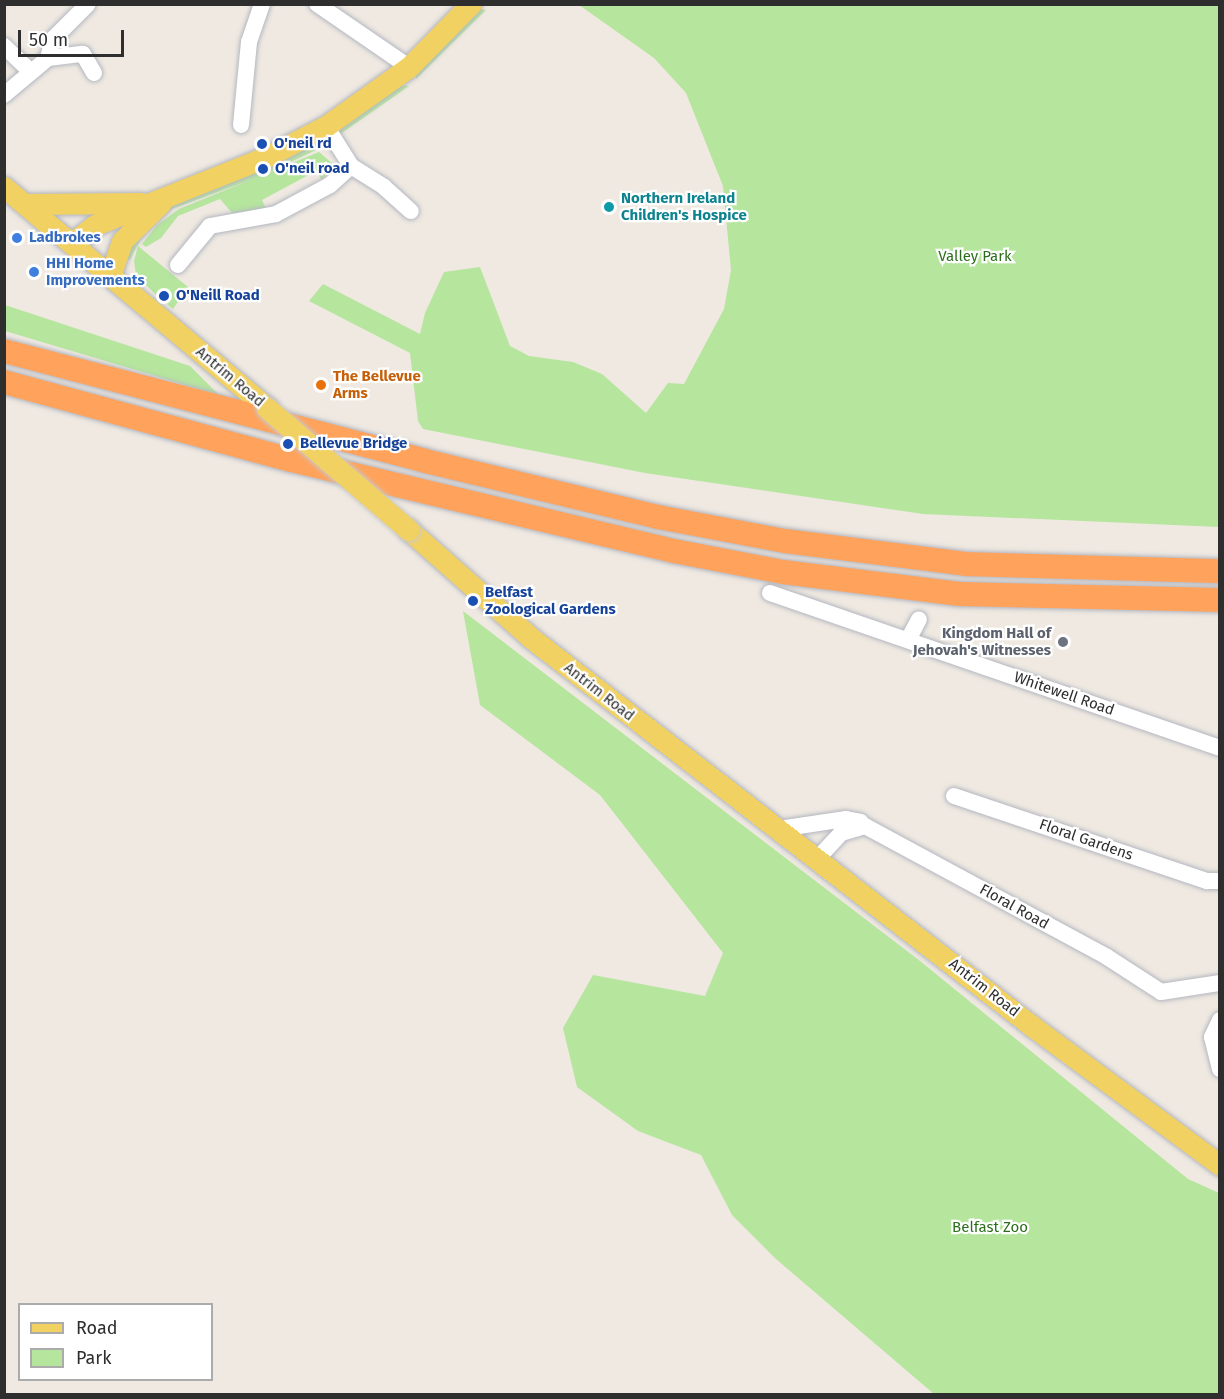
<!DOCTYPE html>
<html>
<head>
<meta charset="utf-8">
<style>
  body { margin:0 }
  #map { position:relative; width:1224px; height:1399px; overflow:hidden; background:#efe9e1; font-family:"Fira Sans",sans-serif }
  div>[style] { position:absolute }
  .green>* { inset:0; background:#b6e59e }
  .roads { filter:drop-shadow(0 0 2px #b4b7c1) drop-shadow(0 0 2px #b4b7c1) }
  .minor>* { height:16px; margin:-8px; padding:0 8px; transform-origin:8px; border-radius:8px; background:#fff }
  .major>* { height:21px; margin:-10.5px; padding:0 10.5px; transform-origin:10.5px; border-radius:10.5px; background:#f2d163 }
  .highway>* { height:24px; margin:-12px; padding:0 12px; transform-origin:12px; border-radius:12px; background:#ffa35c }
  .bridges { filter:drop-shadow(0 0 2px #c9c9c9) drop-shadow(0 0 2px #c9c9c9) }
  .major-bridge>* { height:21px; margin:-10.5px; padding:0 10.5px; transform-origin:10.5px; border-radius:10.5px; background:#f2d163 }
  .dots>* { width:16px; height:16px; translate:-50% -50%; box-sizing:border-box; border:3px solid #fff; border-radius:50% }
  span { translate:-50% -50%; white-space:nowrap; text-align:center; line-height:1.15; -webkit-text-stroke:4.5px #fff; paint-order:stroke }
  .transit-label { font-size:15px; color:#164399; font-weight:700 }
  .left { translate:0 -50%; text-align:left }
  .culture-label { font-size:15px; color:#0d838f; font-weight:700 }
  .shop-label { font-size:15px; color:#366cbe; font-weight:700 }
  .park-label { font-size:15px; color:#2c6e1b }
  .food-label { font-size:15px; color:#c56008; font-weight:700 }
  .street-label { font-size:15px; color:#2e2e2e }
  .worship-label { font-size:15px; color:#5b616d; font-weight:700 }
  .right { translate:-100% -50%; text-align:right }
  .frame { position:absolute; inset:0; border:6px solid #2e2e2e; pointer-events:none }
  .legend { position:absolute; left:18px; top:1303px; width:195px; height:78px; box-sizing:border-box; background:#fff; border:2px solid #ababab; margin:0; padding:8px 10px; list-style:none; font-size:18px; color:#2e2e2e }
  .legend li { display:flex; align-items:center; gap:12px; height:30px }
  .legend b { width:30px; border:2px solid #ababab }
  .scale { position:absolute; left:18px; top:30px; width:106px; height:27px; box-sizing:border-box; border:3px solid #2e2e2e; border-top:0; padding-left:8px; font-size:18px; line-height:21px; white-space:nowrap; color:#2e2e2e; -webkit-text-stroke:4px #fff; paint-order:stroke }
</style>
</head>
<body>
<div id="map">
  <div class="green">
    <div style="clip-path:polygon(579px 5px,1219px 5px,1219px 527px,923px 514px,645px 473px,423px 429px,418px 421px,410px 353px,309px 301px,323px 284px,420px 334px,425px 313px,444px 272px,480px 267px,510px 346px,529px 356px,573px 362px,602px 374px,646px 413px,668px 383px,684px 384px,724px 309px,731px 270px,723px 186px,686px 93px,654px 58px)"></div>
    <div style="clip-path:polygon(479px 9px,486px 10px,416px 79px,416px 74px)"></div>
    <div style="clip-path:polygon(400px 85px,409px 86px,339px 135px,341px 127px)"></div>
    <div style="clip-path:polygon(320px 142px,316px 150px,259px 177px,172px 209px,145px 231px,130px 260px,121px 254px,160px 212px)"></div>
    <div style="clip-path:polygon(319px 152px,333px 164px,322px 180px,316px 171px,262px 200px,266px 209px,232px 213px,220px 199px,178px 216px,161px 238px,146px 247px,142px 244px,157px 225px,179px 209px)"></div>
    <div style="clip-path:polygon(138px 246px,188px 287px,173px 309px,163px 301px,168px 297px,161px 290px,156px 295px,136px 275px,134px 261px)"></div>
    <div style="clip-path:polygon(5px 305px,190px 366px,219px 395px,5px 331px)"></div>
    <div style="clip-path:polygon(463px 611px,920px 961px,1188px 1179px,1219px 1193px,1219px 1394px,934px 1394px,776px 1259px,732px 1215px,701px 1155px,638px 1131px,577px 1087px,563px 1028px,593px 975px,705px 996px,723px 953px,600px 795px,480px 705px)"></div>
  </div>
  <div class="roads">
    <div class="minor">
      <div style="left:317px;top:4px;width:112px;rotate:34.4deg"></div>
      <div style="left:4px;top:46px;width:35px;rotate:44deg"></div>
      <div style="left:48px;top:58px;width:20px;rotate:-75deg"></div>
      <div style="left:53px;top:39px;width:49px;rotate:-45deg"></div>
      <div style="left:4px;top:95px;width:57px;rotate:-40.1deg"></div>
      <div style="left:48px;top:58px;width:35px;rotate:-7deg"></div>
      <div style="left:83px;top:54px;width:22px;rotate:60deg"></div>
      <div style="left:241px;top:125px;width:83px;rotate:-84.5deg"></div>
      <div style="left:249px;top:42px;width:40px;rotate:-71.1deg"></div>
      <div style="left:326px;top:126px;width:47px;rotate:58deg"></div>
      <div style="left:351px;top:166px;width:39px;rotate:32deg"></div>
      <div style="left:384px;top:187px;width:36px;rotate:42deg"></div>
      <div style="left:178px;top:265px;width:50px;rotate:-50.6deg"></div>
      <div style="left:210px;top:226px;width:67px;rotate:-10.3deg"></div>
      <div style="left:276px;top:214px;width:61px;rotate:-28.2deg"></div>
      <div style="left:330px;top:185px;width:28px;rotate:-42deg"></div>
      <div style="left:770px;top:593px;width:476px;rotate:19deg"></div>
      <div style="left:909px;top:638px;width:21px;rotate:-62deg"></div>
      <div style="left:954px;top:796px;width:267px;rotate:18.6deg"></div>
      <div style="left:1207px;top:881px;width:13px"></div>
      <div style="left:779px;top:829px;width:68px;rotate:-8.5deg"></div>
      <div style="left:846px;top:819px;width:15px;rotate:11deg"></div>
      <div style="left:818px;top:858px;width:34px;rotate:-47deg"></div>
      <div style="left:841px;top:833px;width:25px;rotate:-16deg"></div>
      <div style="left:865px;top:826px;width:275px;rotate:28.4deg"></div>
      <div style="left:1107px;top:957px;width:64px;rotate:32.9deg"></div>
      <div style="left:1161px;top:992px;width:60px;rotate:-8.7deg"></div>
      <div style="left:1220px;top:1020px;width:19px;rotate:115deg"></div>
      <div style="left:1212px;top:1037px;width:33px;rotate:76deg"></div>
    </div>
    <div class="major">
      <div style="left:4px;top:187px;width:344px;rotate:40deg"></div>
      <div style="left:25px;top:204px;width:116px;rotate:-0.5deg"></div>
      <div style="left:72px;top:243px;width:29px;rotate:-38deg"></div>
      <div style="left:95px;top:225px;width:186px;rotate:-21.7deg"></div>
      <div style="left:268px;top:156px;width:65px;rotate:-27.3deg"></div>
      <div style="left:326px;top:126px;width:102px;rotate:-35.4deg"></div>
      <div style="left:409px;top:67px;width:88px;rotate:-45.5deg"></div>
      <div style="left:110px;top:276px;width:37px;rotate:-71deg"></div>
      <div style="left:122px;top:241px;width:54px;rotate:-44.3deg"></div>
      <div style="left:409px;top:530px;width:163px;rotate:41.5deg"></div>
      <div style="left:531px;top:638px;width:634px;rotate:37.76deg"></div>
      <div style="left:1032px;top:1026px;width:234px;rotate:36.5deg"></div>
    </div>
    <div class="highway">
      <div style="left:4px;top:351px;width:435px;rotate:14.6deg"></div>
      <div style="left:425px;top:461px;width:240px;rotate:13.5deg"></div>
      <div style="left:658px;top:517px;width:129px;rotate:10.7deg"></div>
      <div style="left:785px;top:541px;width:182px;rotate:7.2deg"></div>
      <div style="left:966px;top:564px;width:254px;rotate:1.6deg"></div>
      <div style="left:4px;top:382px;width:298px;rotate:15.2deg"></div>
      <div style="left:292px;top:460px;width:393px;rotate:13.4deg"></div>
      <div style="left:674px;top:551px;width:111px;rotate:10.9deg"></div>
      <div style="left:783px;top:572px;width:178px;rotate:7.1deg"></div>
      <div style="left:960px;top:594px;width:260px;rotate:1.3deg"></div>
    </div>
  </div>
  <div class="bridges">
    <div class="major-bridge">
      <div style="left:267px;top:408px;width:187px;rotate:40.7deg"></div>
    </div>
  </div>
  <div class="dots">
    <div style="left:262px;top:144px;background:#1a4fb4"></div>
    <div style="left:263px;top:169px;background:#1a4fb4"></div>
    <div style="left:609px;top:207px;background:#0f9aa8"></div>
    <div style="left:17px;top:238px;background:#3f7fe0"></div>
    <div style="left:34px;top:272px;background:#3f7fe0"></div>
    <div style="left:164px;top:296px;background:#1a4fb4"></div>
    <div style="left:321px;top:385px;background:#e8710a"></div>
    <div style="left:288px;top:444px;background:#1a4fb4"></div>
    <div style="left:473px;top:601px;background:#1a4fb4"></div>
    <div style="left:1063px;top:642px;background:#6b7280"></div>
  </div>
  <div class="transit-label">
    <span class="left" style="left:274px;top:144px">O'neil rd</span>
    <span class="left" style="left:275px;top:169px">O'neil road</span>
    <span class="left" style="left:176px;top:296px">O'Neill Road</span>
    <span class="left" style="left:300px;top:444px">Bellevue Bridge</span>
    <span class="left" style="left:485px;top:601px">Belfast<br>Zoological Gardens</span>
  </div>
  <div class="culture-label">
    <span class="left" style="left:621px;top:207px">Northern Ireland<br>Children's Hospice</span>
  </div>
  <div class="shop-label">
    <span class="left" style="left:29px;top:238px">Ladbrokes</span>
    <span class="left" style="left:46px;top:272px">HHI Home<br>Improvements</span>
  </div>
  <div class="park-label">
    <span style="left:975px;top:257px">Valley Park</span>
    <span style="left:990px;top:1228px">Belfast Zoo</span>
  </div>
  <div class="food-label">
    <span class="left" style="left:333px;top:385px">The Bellevue<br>Arms</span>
  </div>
  <div class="street-label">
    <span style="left:230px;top:377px;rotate:40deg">Antrim Road</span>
    <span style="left:599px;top:692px;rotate:38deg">Antrim Road</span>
    <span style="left:1064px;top:694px;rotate:19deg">Whitewell Road</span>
    <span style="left:1086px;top:840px;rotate:19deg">Floral Gardens</span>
    <span style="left:1014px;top:907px;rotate:29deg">Floral Road</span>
    <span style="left:984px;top:988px;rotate:38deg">Antrim Road</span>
  </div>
  <div class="worship-label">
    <span class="right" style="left:1051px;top:642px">Kingdom Hall of<br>Jehovah's Witnesses</span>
  </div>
  <div class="frame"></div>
  <ul class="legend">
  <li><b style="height:8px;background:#f2d163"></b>Road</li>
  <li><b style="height:16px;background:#b6e59e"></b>Park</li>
  </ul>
  <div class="scale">50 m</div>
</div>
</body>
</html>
